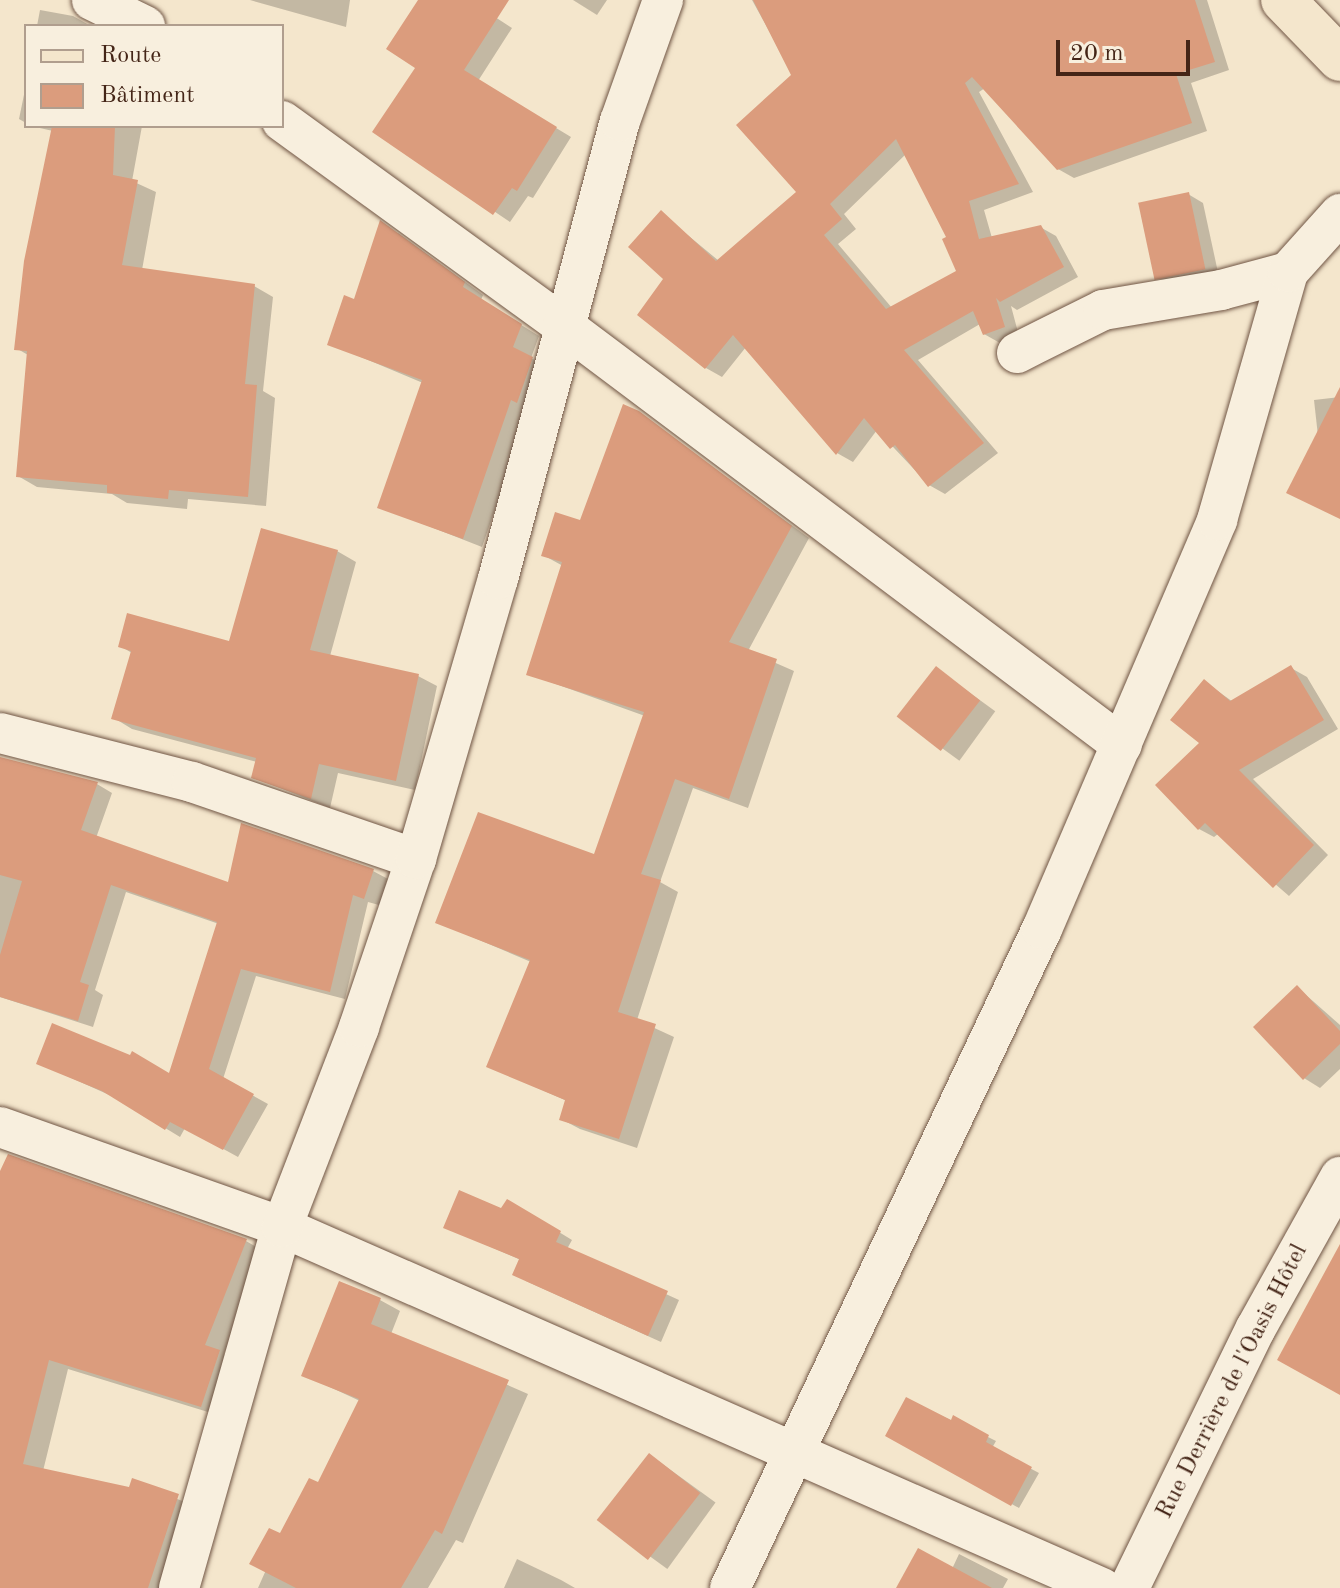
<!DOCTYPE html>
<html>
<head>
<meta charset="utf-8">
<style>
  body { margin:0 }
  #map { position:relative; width:1340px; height:1588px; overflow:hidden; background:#f4e6cc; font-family:"Old Standard TT",serif }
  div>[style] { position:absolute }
  .shadow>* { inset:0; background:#0003; transform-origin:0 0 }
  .building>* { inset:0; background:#db9c7d; transform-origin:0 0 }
  .roads { filter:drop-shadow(0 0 2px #705544) drop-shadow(0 0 2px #705544) }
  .street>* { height:40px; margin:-20px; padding:0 20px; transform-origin:20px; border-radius:20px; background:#f8efde }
  .primary>* { height:44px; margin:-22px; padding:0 22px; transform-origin:22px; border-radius:22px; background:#f4e6cc }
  span { translate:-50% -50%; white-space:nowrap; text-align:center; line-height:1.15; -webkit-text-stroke:6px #f8efde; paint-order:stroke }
  .street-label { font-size:24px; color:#442517 }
  .legend { position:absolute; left:24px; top:24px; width:260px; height:104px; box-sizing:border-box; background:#f8efde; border:2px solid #b09e8e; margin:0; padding:10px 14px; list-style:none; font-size:24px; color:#442517 }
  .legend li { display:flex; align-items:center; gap:16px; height:40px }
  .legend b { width:40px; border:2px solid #b09e8e }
  .scale { position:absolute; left:1056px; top:40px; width:134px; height:36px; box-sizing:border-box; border:4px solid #442517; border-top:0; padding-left:10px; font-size:24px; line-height:28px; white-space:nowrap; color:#442517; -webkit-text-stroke:6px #f8efde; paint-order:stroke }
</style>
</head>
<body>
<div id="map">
  <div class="shadow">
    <div style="clip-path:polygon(250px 0,350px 0,346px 27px)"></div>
    <div style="clip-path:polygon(420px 0,469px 0,512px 28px,478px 81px,571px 137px,533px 198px,528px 196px,510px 222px,375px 131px,418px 67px)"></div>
    <div style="clip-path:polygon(573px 0,607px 0,597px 15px)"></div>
    <div style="clip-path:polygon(evenodd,752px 0,1207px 0,1229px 70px,1191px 83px,1207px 131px,1074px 178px,1058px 169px,985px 88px,979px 92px,1033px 192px,984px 210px,992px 238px,1040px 227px,1056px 236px,1078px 277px,1017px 310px,1011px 306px,1019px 336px,1000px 343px,984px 334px,980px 324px,918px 360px,998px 453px,945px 494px,929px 485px,877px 430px,853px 462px,837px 453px,746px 347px,722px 377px,706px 368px,665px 278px,661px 213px,719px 261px,798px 192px,794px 76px,752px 0,906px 154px,949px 238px,958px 272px,892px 308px,838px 244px,856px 229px,844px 214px,906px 154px)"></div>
    <div style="clip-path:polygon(40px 10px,73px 16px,91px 26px,37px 26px)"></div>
    <div style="clip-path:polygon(26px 85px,26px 123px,19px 119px)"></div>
    <div style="clip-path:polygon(31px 126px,142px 126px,132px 181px,156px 192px,142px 270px,254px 286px,273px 297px,263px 391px,275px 398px,266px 506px,188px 499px,187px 509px,127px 503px,112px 494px,37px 487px,18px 476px,28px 355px,16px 348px,53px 131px)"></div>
    <div style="clip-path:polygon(1188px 194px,1203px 203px,1219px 277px,1171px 285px,1157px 277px)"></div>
    <div style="clip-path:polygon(398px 233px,483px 295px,481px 300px,539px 336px,531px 358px,551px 369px,530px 409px,482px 547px,380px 507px,423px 383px,330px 344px)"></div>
    <div style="clip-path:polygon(1340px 397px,1340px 518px,1318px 436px,1314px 400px)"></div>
    <div style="clip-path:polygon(638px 413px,809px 538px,748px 651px,794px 671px,748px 808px,693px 788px,660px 882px,678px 892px,637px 1020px,674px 1037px,637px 1148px,580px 1129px,561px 1119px,567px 1101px,488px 1066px,531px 962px,437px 922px,595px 856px,645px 716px,528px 674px,563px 566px,543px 555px,581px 522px)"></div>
    <div style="clip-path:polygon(337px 551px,356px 562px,330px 656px,418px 676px,437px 686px,415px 790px,338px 773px,330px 808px,253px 777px,257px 762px,132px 729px,114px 718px,132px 653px,120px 646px,231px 643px)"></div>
    <div style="clip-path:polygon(1291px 668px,1307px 677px,1338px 729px,1253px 779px,1328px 855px,1289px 896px,1218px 834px,1214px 837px,1199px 829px,1204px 681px,1233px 702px)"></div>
    <div style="left:937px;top:669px;width:72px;height:61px;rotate:36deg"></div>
    <div style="clip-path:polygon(0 759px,97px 784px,112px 793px,96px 838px,229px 884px,373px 871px,388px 879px,379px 905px,368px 902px,345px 999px,256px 976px,223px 1079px,268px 1104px,238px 1157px,185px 1128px,180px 1137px,116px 1098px,38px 1063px,131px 1057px,170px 1076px,219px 924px,126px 892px,95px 990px,103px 995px,93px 1027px,0 997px)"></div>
    <div style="clip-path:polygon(1297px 987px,1340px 1025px,1340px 1069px,1320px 1088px,1304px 1078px)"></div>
    <div style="clip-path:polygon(0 1176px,246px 1241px,265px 1252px,224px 1354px,238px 1362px,221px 1416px,68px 1369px,43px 1471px,130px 1490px,133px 1481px,197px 1507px,170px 1588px,0 1588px)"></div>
    <div style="clip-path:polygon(508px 1201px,572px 1240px,567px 1249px,679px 1300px,661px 1342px,526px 1281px,521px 1260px,445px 1227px,502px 1211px)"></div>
    <div style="clip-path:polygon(380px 1300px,400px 1311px,391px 1334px,528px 1394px,463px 1543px,456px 1540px,428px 1588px,258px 1588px,281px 1536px,319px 1485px,360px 1401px,304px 1375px)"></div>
    <div style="clip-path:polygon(907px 1400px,988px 1437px,996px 1441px,992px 1448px,1039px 1473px,1019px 1508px,888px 1436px)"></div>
    <div style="left:650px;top:1455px;width:81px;height:82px;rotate:36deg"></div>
    <div style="clip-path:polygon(959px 1554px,1008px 1579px,1003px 1588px,899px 1588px,952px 1569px)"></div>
    <div style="clip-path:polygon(517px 1559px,561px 1580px,575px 1588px,504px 1588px)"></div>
  </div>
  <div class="building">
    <div style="clip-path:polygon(418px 0,509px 0,464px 70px,557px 127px,517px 191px,512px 188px,493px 215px,372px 132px,415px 68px,386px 49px)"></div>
    <div style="clip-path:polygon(evenodd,753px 0,1195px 0,1215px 62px,1176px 74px,1192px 123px,1057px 170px,972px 77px,965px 83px,1019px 184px,969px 201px,979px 239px,1041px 225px,1064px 267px,1000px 302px,996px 298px,1005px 327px,983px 335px,973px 311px,904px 350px,984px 443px,928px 487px,895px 445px,890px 449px,864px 418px,836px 455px,733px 335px,705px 369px,637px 315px,663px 279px,628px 247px,661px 210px,716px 261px,796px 192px,736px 125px,791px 75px,753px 0,896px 139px,946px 237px,942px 239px,956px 271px,886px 309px,824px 235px,842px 219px,830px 204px,896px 139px)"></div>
    <div style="clip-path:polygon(52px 126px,115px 126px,113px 175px,138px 180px,122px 265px,255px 284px,245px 384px,257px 385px,248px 497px,169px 490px,168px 499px,107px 493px,107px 485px,16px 477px,27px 351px,14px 350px,24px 261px)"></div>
    <div style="left:1189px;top:192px;width:79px;height:52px;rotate:78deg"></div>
    <div style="clip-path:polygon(380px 220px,465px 282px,463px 287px,522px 324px,513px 347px,533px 357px,517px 403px,511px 400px,463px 539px,377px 508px,422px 380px,327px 345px,344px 295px,354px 299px)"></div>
    <div style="clip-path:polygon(1340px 387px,1340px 519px,1286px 493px)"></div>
    <div style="clip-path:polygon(623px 404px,639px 411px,792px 526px,729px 642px,777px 659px,729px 799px,675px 779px,641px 874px,661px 880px,618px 1012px,656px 1024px,619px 1139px,559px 1120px,565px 1100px,486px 1067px,530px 960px,435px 923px,478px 812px,594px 854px,644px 712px,526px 675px,562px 562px,541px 556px,555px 512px,580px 520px)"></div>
    <div style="clip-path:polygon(261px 528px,338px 550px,310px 650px,419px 674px,396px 781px,319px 764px,311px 799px,251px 778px,256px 758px,111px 719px,131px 651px,118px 647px,127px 613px,229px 641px)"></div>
    <div style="clip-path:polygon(1291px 665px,1324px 720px,1239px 770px,1314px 845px,1273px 888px,1205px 823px,1198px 830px,1155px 785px,1199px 743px,1170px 720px,1204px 679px,1230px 701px)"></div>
    <div style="left:936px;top:666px;width:56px;height:64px;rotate:38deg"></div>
    <div style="clip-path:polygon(0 757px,98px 782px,81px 830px,228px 882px,241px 823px,374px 869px,364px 899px,353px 895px,330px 992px,241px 969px,209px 1069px,254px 1094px,223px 1150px,170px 1122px,165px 1130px,102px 1091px,36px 1064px,52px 1023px,130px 1055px,132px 1051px,169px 1073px,217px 922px,111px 885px,80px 982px,89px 985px,78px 1021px,0 997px,0 955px,22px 881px,0 875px)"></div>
    <div style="clip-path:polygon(1297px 985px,1340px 1031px,1340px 1044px,1303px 1080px,1253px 1027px)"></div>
    <div style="clip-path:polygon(8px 1154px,247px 1239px,205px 1345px,220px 1350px,201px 1407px,49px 1360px,23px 1464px,129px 1487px,132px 1478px,179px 1494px,148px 1588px,0 1588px,0 1171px)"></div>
    <div style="clip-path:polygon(459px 1190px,501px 1208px,507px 1199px,561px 1231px,556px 1242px,668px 1291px,648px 1336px,512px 1275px,519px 1259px,443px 1228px)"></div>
    <div style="clip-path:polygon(1340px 1244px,1340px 1395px,1277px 1360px)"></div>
    <div style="clip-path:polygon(339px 1281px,381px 1298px,371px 1324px,509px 1380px,442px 1534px,435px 1530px,401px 1588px,296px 1588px,249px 1564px,269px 1528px,280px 1533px,309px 1478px,318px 1482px,359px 1399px,301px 1376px)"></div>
    <div style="clip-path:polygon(906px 1397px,951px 1420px,953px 1415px,989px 1435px,986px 1442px,1032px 1467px,1011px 1506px,885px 1436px)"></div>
    <div style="left:649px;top:1453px;width:65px;height:85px;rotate:38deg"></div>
    <div style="clip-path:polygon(918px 1548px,992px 1588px,896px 1588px)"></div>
  </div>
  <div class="roads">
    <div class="street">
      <div style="left:92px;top:0;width:59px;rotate:26.1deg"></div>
      <div style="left:282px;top:121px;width:347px;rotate:36deg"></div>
      <div style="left:563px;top:325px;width:699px;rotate:36.92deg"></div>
      <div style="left:1017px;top:353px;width:96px;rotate:-26.6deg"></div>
      <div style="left:1103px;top:310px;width:120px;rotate:-9.6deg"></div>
      <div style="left:1221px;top:290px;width:69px;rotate:-15deg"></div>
      <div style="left:0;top:733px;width:198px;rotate:14.3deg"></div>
      <div style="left:192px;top:782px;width:237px;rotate:19deg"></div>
      <div style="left:0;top:1127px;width:299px;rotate:19.5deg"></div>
      <div style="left:282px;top:1227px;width:896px;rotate:23.76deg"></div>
      <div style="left:179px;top:1588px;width:375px;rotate:-74.1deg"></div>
      <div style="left:282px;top:1227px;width:214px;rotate:-68.9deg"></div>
      <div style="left:359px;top:1027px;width:177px;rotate:-71.3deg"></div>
      <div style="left:416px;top:859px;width:292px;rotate:-73.7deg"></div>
      <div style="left:498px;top:579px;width:474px;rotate:-75.1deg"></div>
      <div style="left:620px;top:121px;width:128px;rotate:-70.4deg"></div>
      <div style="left:730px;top:1588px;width:729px;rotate:-64.67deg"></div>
      <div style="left:1042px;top:929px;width:445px;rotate:-66.8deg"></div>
      <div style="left:1217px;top:520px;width:258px;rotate:-74deg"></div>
      <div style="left:1288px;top:272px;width:78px;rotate:-48.1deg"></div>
      <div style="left:1129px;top:1588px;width:289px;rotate:-64deg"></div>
      <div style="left:1256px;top:1328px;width:173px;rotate:-60.9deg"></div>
    </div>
    <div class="primary">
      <div style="left:1283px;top:0;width:82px;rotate:46deg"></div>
    </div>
  </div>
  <div class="street-label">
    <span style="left:1233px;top:1382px;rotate:-63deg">Rue Derrière de l'Oasis Hôtel</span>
  </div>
  <ul class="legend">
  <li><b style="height:10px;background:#f4e6cc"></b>Route</li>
  <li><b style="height:22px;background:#db9c7d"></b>Bâtiment</li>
  </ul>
  <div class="scale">20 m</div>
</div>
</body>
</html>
